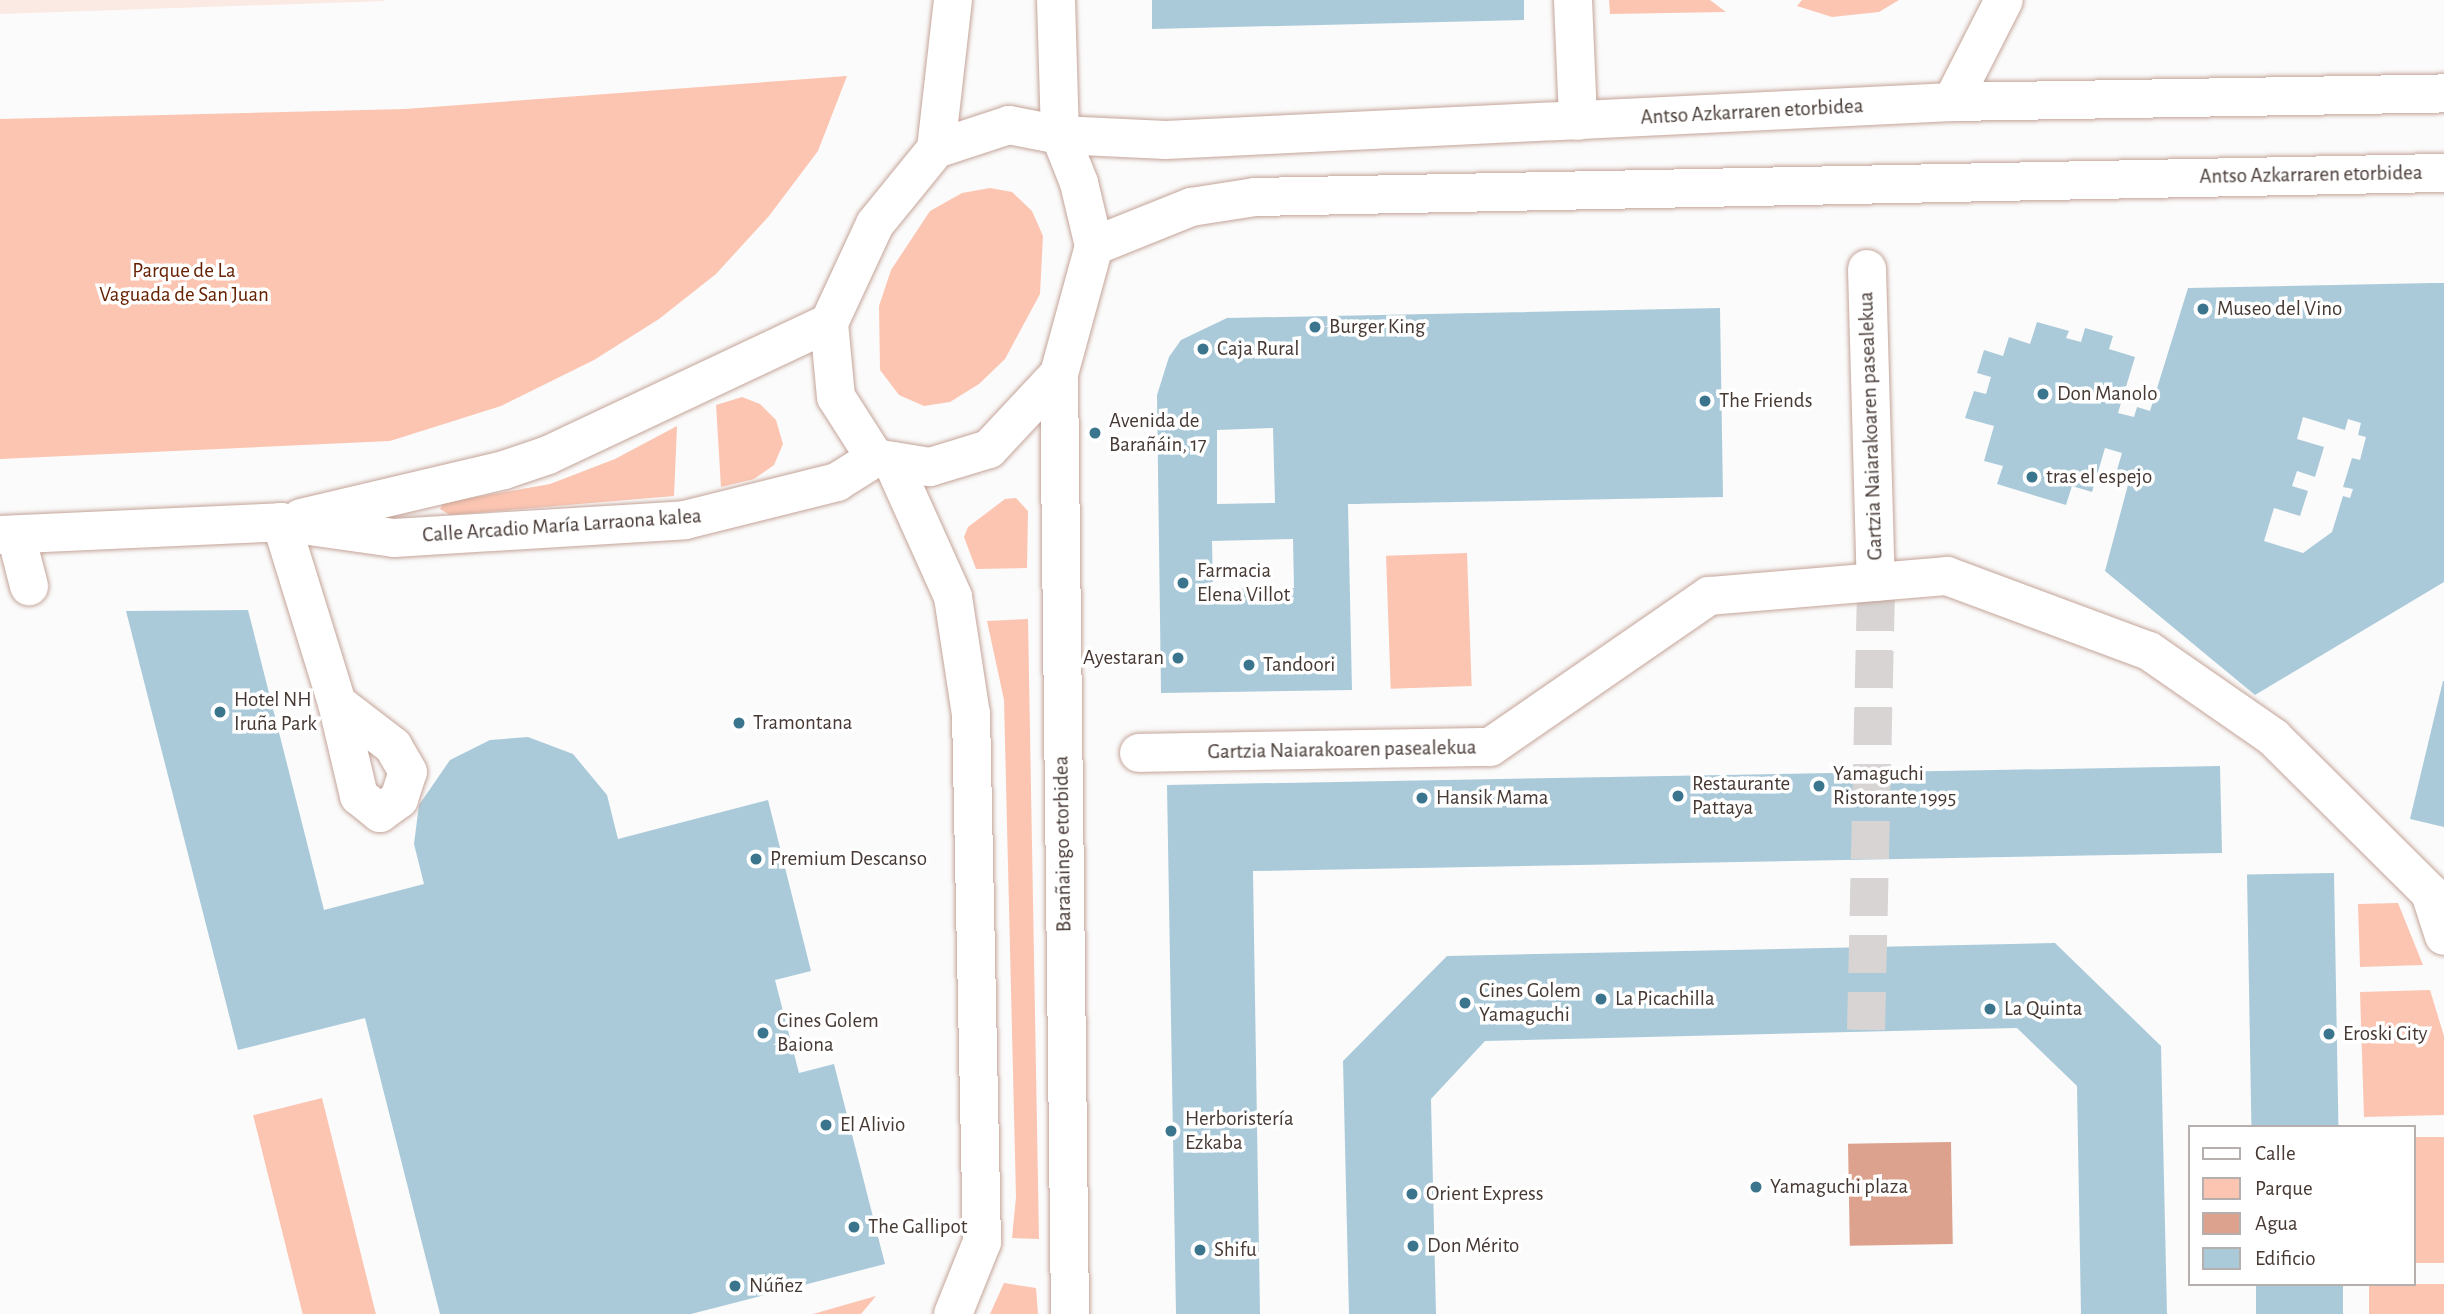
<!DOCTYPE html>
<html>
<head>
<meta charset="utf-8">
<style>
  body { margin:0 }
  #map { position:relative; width:2444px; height:1314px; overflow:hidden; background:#fbfbfb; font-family:"Alegreya Sans",sans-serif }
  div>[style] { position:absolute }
  .built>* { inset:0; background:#fbeae4 }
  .green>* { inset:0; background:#fbc5b2; transform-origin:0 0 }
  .water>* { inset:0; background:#dda28d; transform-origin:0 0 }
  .building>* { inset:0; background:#aacada; transform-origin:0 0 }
  .minor-tunnel>* { height:38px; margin-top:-19px; transform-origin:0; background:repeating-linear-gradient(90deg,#d7d4d3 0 38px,transparent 0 57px) }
  .roads { filter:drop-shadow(0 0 2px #c4a499) drop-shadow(0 0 2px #c4a499) }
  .minor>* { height:38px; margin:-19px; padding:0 19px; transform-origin:19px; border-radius:19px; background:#fff }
  .major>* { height:38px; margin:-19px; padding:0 19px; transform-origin:19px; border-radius:19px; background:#fff }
  .dots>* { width:19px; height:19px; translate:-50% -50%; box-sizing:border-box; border:4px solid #fff; border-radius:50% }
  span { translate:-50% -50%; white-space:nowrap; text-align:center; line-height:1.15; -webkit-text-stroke:7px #fff; paint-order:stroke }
  .street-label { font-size:21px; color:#463934 }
  .park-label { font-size:21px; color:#662102 }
  .poi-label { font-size:21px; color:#463934 }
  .left { translate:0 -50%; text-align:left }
  .right { translate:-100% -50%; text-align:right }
  .legend { position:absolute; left:2188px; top:1125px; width:228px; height:161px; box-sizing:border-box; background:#fff; border:2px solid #b5b0ae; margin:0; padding:9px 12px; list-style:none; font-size:21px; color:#463934 }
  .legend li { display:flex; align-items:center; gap:14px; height:35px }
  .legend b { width:35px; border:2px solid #b5b0ae }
</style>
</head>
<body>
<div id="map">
  <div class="built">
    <div style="clip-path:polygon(0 0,384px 0,385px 1px,0 14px)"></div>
  </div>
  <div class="green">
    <div style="clip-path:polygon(1609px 0,1710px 0,1726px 12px,1610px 14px)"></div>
    <div style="clip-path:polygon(1802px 0,1899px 0,1879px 12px,1832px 17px,1797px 6px)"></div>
    <div style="clip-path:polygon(847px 76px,818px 151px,769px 216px,716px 274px,659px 319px,594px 360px,501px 406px,390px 441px,0 459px,0 119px,405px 109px)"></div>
    <div style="clip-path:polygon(990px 188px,1012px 192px,1032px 211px,1043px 236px,1040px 294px,1005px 359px,979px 384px,950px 402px,924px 406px,899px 395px,880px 370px,879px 306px,891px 270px,930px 211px,962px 193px)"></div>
    <div style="clip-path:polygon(742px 397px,760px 404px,776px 420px,783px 444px,774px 465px,754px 479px,721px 487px,716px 405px)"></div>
    <div style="clip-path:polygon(677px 426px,674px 496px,450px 515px,440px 509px,443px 503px,550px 484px,615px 459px)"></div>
    <div style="clip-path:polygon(1016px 498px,1028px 511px,1027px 568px,976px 569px,964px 537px,968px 527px,1005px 499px)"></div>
    <div style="left:1467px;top:553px;width:133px;height:81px;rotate:88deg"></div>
    <div style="clip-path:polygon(1028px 619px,1039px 1239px,1012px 1238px,1016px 1197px,1004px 700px,987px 621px)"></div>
    <div style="clip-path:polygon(2398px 903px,2423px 965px,2360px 967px,2358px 904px)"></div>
    <div style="clip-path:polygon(2430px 990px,2444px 1036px,2444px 1115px,2364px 1117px,2360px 992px)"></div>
    <div style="left:322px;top:1098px;width:223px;height:71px;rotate:76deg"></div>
    <div style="left:2444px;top:1137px;width:126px;height:30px;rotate:90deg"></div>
    <div style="clip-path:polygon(1004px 1283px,1036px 1288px,1038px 1314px,990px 1314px)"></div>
    <div style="left:2444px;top:1284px;width:30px;height:75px;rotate:90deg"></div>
    <div style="clip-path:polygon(876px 1296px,861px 1314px,813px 1314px)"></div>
  </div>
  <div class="water">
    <div style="left:1951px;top:1142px;width:102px;height:103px;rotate:89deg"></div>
  </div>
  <div class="building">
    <div style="clip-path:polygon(1152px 0,1524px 0,1524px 20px,1152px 29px)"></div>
    <div style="clip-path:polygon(evenodd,2432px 283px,2444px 283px,2444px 582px,2255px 695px,2105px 571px,2129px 481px,2115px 477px,2122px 453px,2105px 448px,2092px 492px,2072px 486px,2066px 505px,1997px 484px,2003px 466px,1984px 461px,1994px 426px,1965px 418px,1974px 391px,1986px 394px,1991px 377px,1977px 373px,1984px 350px,2003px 356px,2009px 337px,2030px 344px,2037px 322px,2069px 331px,2066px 338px,2081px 342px,2085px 328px,2113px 336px,2109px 349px,2135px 357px,2118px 413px,2134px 417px,2137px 407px,2150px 411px,2188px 288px,2432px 283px,2303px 417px,2345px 430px,2348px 419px,2361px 423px,2358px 435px,2366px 437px,2360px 460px,2352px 458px,2343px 487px,2353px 489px,2350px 498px,2343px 496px,2332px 532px,2303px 553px,2264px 541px,2274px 508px,2300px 516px,2308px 491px,2292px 486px,2297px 471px,2315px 477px,2324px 447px,2297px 439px,2303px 417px)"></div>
    <div style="clip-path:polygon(evenodd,1720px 308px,1723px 497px,1348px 504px,1352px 690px,1161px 693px,1157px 395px,1169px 357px,1181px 340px,1227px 318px,1720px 308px,1273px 428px,1275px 503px,1217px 504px,1217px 430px,1273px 428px,1720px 308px,1293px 539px,1294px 588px,1213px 589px,1212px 541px,1293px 539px)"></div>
    <div style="clip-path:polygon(248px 610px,324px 910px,424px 884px,414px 844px,419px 805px,450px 760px,490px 740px,528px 737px,573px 754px,607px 795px,618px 839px,768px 800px,811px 971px,775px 980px,799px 1073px,834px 1064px,885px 1264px,691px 1314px,440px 1314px,365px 1018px,238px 1050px,126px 611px)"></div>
    <div style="clip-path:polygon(2443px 681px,2444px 681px,2444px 827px,2410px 819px)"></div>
    <div style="clip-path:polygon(2220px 766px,2222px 853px,1253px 871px,1260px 1314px,1176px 1314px,1167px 785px)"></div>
    <div style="left:2334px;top:873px;width:254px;height:87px;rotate:89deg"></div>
    <div style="clip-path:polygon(2055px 943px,2161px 1046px,2167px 1314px,2081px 1314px,2077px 1086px,2017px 1028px,1485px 1041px,1431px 1099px,1436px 1314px,1349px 1314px,1343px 1061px,1447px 956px)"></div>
    <div style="left:2256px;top:1284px;width:87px;height:30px"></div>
  </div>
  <div class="minor-tunnel">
    <div style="left:1866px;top:1030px;width:448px;rotate:-88.7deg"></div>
  </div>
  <div class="roads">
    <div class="minor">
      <div style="left:1573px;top:0;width:121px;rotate:87.6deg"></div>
      <div style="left:1952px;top:102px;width:114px;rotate:-63deg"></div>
      <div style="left:1060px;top:135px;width:106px;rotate:2.7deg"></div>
      <div style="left:1166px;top:140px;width:787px;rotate:-2.77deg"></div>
      <div style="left:1952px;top:102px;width:492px;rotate:-1deg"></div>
      <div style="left:1094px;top:246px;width:105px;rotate:-21.9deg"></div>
      <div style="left:1191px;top:207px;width:65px;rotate:-8.9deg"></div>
      <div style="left:1255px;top:197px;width:1189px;rotate:-1.16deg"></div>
      <div style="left:1867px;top:269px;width:313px;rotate:88.4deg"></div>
      <div style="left:301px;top:518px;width:209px;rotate:-13.3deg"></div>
      <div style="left:504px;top:470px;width:46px;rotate:-18.8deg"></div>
      <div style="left:548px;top:455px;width:310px;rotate:-25.2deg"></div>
      <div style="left:281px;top:522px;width:189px;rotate:72.8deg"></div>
      <div style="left:337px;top:703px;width:96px;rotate:76.7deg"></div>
      <div style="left:359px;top:796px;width:27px;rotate:39deg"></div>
      <div style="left:380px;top:813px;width:24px;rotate:-36deg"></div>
      <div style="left:399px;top:799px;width:28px;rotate:-72deg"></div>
      <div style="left:408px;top:772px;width:30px;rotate:-120deg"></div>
      <div style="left:393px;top:746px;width:71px;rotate:-142.5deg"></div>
      <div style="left:0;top:535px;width:281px;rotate:-2.6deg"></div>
      <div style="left:281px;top:522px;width:114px;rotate:8.1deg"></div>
      <div style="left:394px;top:538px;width:292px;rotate:-3.5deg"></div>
      <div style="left:685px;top:520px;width:157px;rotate:-14deg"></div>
      <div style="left:837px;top:482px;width:45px;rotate:-32.3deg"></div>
      <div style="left:16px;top:535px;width:53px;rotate:75.7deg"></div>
      <div style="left:1139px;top:753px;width:351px;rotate:-1deg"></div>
      <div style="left:1490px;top:747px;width:266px;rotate:-34.6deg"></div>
      <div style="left:1709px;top:596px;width:239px;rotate:-4.8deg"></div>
      <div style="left:1947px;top:576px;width:215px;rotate:20.4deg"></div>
      <div style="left:2149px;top:651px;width:151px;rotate:34.7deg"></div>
      <div style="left:2273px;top:737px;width:221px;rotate:44.8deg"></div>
      <div style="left:2430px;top:893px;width:45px;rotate:72deg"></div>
    </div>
    <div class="major">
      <div style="left:1056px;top:0;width:135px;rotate:88.3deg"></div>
      <div style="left:1060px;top:135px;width:52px;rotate:68.4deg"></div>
      <div style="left:1079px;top:183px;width:65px;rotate:76.6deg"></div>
      <div style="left:1094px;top:246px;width:133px;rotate:105.3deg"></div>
      <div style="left:1059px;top:374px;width:103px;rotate:133deg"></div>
      <div style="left:989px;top:449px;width:62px;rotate:163deg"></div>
      <div style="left:930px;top:467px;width:56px;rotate:-170.7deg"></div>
      <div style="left:875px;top:458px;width:72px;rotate:-122.6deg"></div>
      <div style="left:836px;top:397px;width:74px;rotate:-95.4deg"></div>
      <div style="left:829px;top:323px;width:109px;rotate:-65.1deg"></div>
      <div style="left:875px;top:224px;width:97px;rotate:-50.9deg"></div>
      <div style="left:936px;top:149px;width:77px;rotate:-18.2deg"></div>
      <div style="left:1009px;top:125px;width:52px;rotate:11.1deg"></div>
      <div style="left:936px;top:149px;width:150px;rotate:-83.5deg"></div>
      <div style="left:1059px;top:374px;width:940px;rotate:89.33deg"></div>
      <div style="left:892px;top:461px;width:149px;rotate:65.8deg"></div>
      <div style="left:953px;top:597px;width:118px;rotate:81.3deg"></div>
      <div style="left:971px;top:714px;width:528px;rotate:88.81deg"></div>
      <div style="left:982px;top:1242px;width:78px;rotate:111.9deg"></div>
    </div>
  </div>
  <div class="dots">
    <div style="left:2203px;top:309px;background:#3a748d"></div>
    <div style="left:1315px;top:327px;background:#3a748d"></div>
    <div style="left:1203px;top:349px;background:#3a748d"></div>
    <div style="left:2043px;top:394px;background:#3a748d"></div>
    <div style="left:1705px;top:401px;background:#3a748d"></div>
    <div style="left:1095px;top:433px;background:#3a748d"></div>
    <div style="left:2032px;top:477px;background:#3a748d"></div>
    <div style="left:1183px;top:583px;background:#3a748d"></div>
    <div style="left:1178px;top:658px;background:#3a748d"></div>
    <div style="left:1249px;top:665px;background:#3a748d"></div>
    <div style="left:220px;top:712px;background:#3a748d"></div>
    <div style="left:739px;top:723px;background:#3a748d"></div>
    <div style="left:1819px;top:786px;background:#3a748d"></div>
    <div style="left:1678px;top:796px;background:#3a748d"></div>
    <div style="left:1422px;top:798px;background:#3a748d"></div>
    <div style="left:756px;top:859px;background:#3a748d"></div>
    <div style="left:1601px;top:999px;background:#3a748d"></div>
    <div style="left:1465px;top:1003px;background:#3a748d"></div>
    <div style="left:1990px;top:1009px;background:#3a748d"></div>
    <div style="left:763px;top:1033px;background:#3a748d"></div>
    <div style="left:2329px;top:1034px;background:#3a748d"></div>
    <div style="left:826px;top:1125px;background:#3a748d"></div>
    <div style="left:1171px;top:1131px;background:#3a748d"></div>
    <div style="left:1756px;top:1187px;background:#3a748d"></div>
    <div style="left:1412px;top:1194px;background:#3a748d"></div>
    <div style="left:854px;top:1227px;background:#3a748d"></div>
    <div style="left:1413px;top:1246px;background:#3a748d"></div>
    <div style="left:1200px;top:1250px;background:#3a748d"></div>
    <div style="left:735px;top:1286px;background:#3a748d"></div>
  </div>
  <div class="street-label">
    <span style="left:1752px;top:112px;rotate:-3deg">Antso Azkarraren etorbidea</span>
    <span style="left:2311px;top:175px;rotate:-1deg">Antso Azkarraren etorbidea</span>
    <span style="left:1871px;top:426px;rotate:-92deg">Gartzia Naiarakoaren pasealekua</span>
    <span style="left:562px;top:526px;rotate:-4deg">Calle Arcadio María Larraona kalea</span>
    <span style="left:1342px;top:750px;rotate:-1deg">Gartzia Naiarakoaren pasealekua</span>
    <span style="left:1063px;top:844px;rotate:-91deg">Barañaingo etorbidea</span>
  </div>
  <div class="park-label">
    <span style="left:184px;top:283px">Parque de La<br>Vaguada de San Juan</span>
  </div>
  <div class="poi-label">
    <span class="left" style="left:2217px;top:309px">Museo del Vino</span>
    <span class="left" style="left:1329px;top:327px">Burger King</span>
    <span class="left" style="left:1217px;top:349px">Caja Rural</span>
    <span class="left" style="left:2057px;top:394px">Don Manolo</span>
    <span class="left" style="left:1719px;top:401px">The Friends</span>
    <span class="left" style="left:1109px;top:433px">Avenida de<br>Barañáin, 17</span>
    <span class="left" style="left:2046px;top:477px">tras el espejo</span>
    <span class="left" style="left:1197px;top:583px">Farmacia<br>Elena Villot</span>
    <span class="right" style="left:1164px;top:658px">Ayestaran</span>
    <span class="left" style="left:1263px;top:665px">Tandoori</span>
    <span class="left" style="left:234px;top:712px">Hotel NH<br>Iruña Park</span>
    <span class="left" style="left:753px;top:723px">Tramontana</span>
    <span class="left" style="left:1833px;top:786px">Yamaguchi<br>Ristorante 1995</span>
    <span class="left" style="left:1692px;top:796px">Restaurante<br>Pattaya</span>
    <span class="left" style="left:1436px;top:798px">Hansik Mama</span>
    <span class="left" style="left:770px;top:859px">Premium Descanso</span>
    <span class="left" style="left:1479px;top:1003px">Cines Golem<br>Yamaguchi</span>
    <span class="left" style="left:1615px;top:999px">La Picachilla</span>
    <span class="left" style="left:2004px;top:1009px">La Quinta</span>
    <span class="left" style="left:777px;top:1033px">Cines Golem<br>Baiona</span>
    <span class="left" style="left:2343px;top:1034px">Eroski City</span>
    <span class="left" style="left:1185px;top:1131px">Herboristería<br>Ezkaba</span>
    <span class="left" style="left:840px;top:1125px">El Alivio</span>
    <span class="left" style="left:1770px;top:1187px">Yamaguchi plaza</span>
    <span class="left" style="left:1426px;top:1194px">Orient Express</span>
    <span class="left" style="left:868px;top:1227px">The Gallipot</span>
    <span class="left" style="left:1427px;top:1246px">Don Mérito</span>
    <span class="left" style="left:1214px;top:1250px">Shifu</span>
    <span class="left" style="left:749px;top:1286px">Núñez</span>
  </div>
  <ul class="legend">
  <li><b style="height:9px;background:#fff"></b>Calle</li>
  <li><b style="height:19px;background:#fbc5b2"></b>Parque</li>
  <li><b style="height:19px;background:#dda28d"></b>Agua</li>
  <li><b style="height:19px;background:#aacada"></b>Edificio</li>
  </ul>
</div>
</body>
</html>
